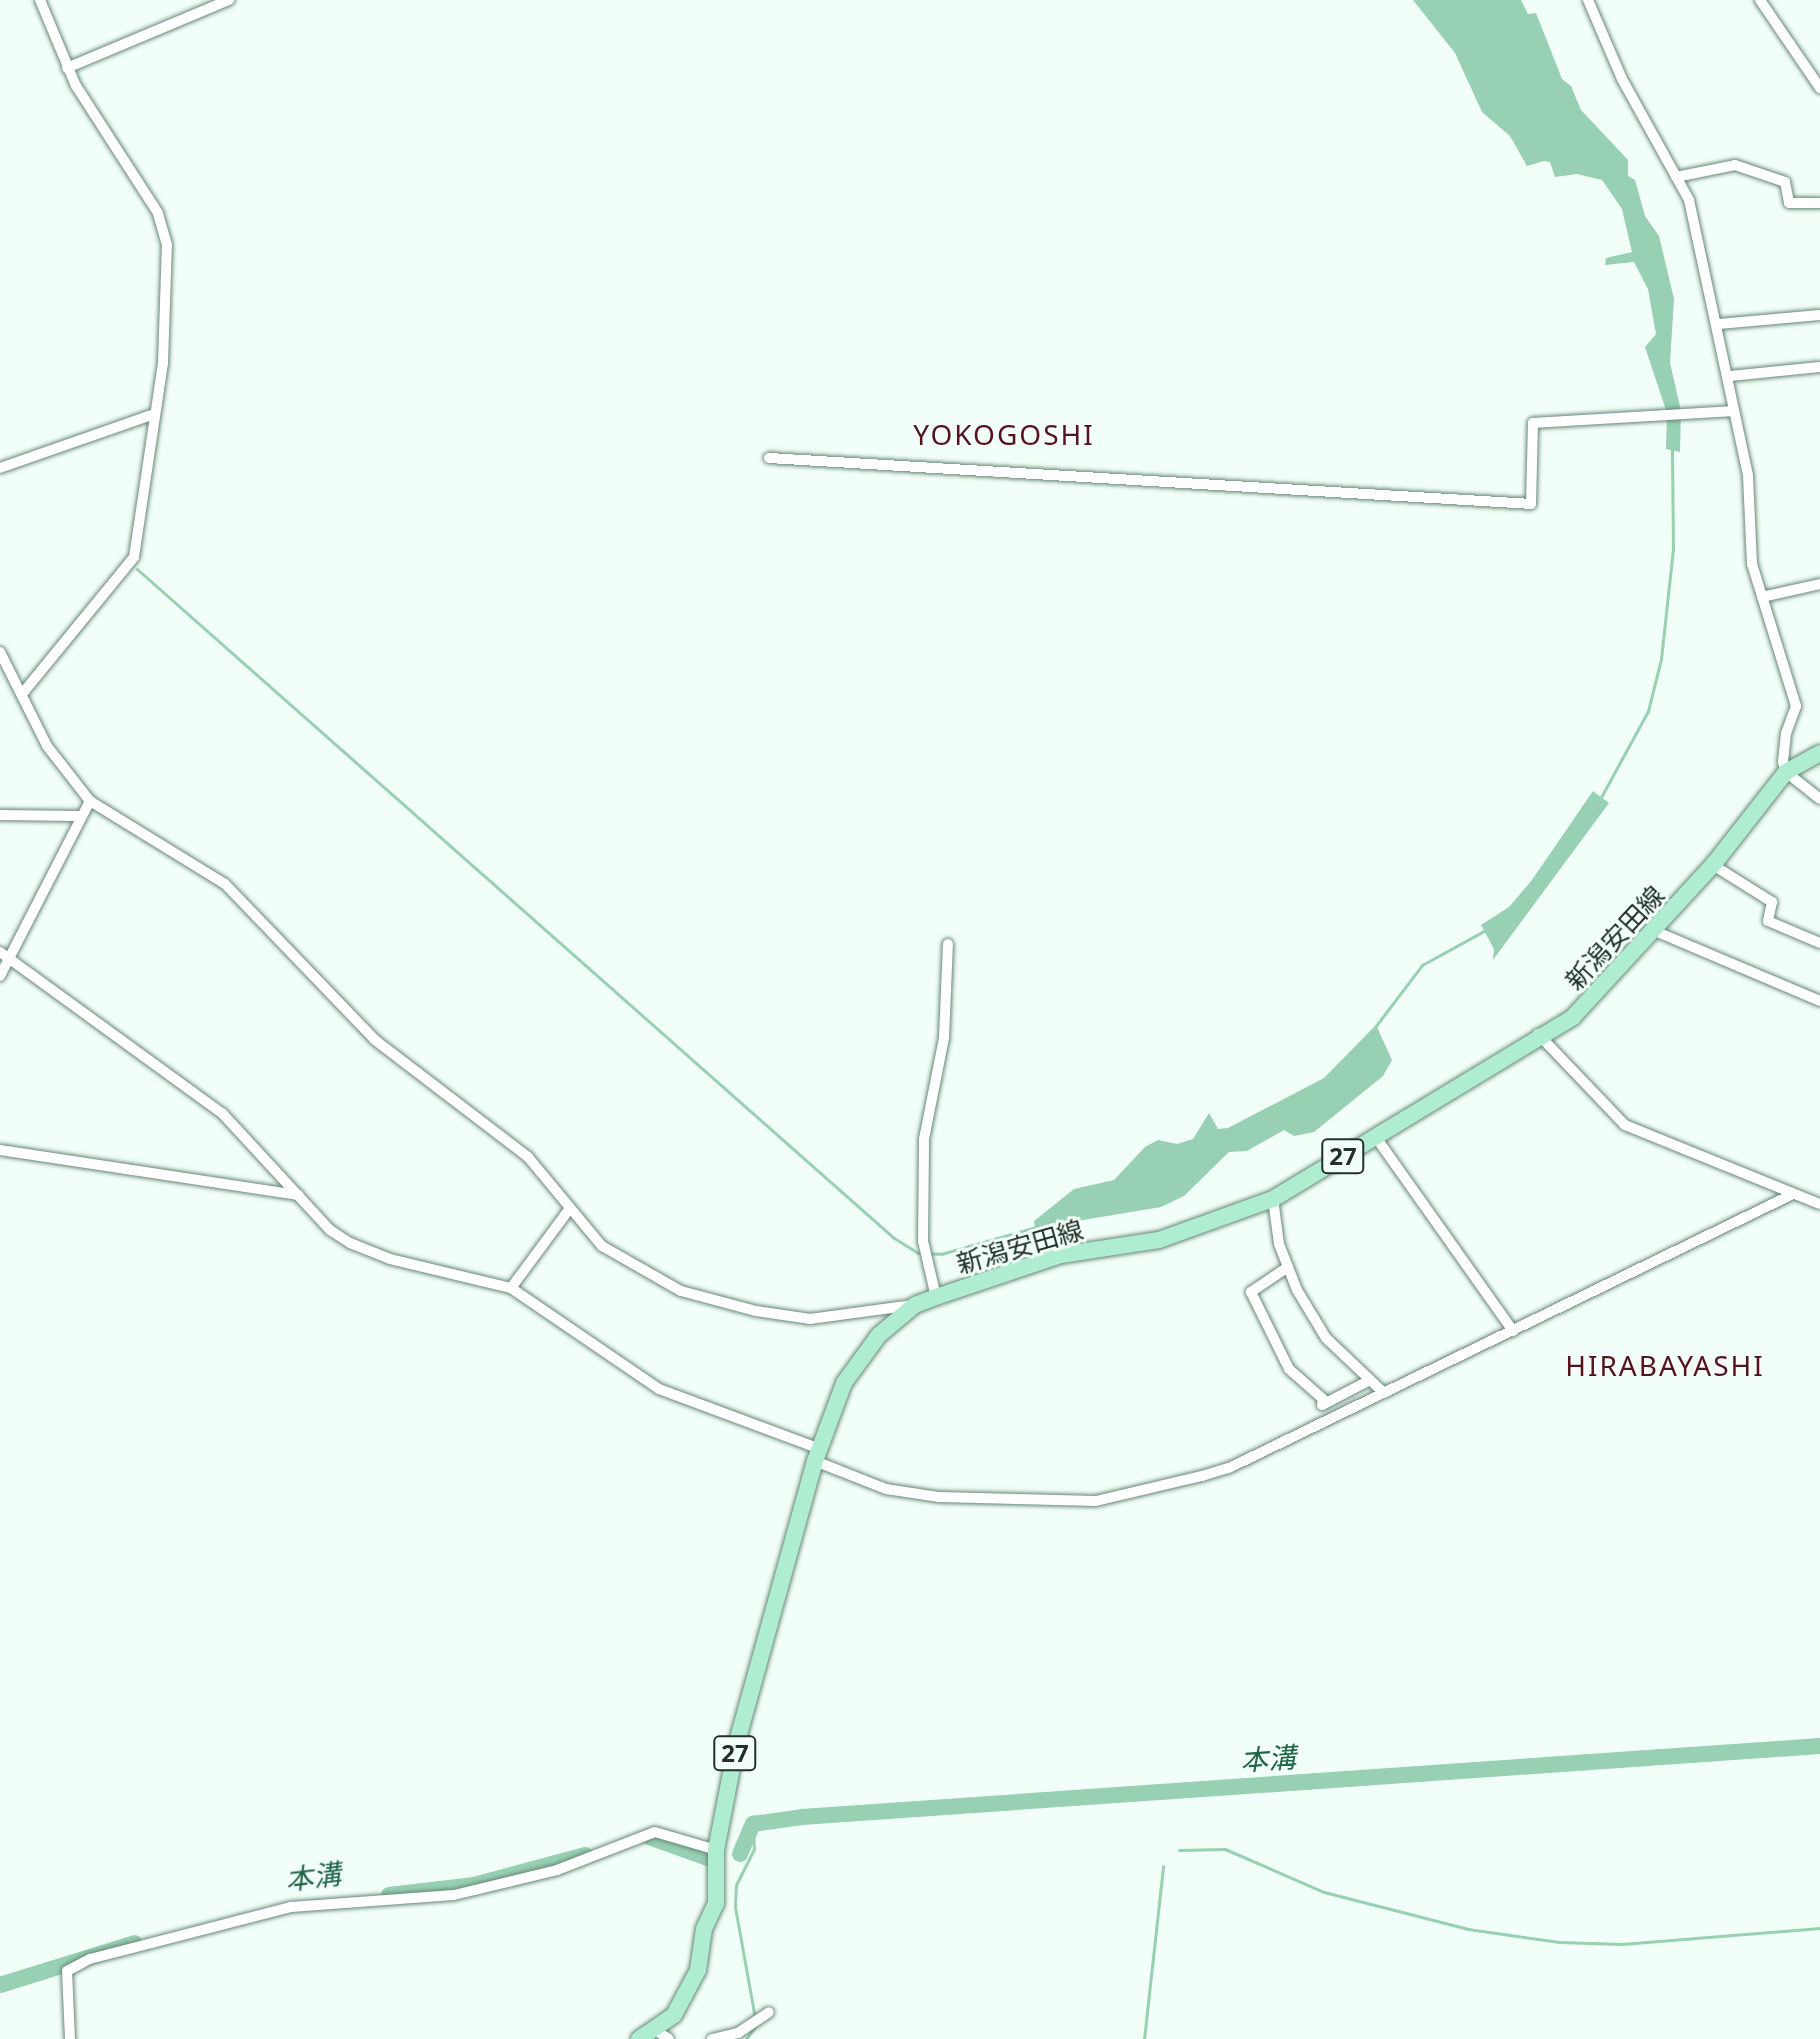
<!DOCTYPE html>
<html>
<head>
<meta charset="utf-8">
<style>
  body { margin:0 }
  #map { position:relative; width:1820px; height:2039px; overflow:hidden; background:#f2fff8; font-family:"Noto Sans","Noto Sans JP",sans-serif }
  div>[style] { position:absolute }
  .water>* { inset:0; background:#97d0b3 }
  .stream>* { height:3px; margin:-1.5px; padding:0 1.5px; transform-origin:1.5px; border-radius:1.5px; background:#97d0b3 }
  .river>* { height:16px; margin:-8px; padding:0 8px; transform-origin:8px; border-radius:8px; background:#97d0b3 }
  .roads { filter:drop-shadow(0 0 2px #688777) drop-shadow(0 0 2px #688777) }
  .street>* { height:10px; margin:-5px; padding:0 5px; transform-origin:5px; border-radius:5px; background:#fff }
  .primary>* { height:16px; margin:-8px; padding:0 8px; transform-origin:8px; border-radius:8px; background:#afedd1 }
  span { translate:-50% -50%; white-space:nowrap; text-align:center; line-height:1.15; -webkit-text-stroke:6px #f2fff8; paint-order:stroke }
  .shield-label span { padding:2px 6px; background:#f2fff8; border:2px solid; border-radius:6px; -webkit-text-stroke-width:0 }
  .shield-label { font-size:24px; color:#233029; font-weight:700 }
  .street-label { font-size:26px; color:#233029 }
  .neighbourhood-label { font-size:28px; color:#571221; letter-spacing:2px }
  .water-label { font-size:28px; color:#226549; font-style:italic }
</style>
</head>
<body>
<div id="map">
  <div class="water">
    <div style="clip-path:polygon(1413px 0,1521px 0,1528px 14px,1536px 13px,1562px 79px,1571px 86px,1581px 110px,1628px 160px,1628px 176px,1635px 180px,1645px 216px,1659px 236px,1674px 299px,1670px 363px,1681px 411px,1680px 452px,1666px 449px,1667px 413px,1645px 347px,1656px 334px,1648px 289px,1634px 262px,1605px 265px,1606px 258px,1632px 252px,1622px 209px,1602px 180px,1577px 174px,1555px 177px,1550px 162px,1544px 161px,1527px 166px,1510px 136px,1482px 112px,1455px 53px)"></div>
    <div style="clip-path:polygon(1593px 791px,1609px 803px,1493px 960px,1494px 949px,1481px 925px,1509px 907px,1532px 880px)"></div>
    <div style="clip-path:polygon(1376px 1025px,1392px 1060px,1383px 1076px,1314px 1132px,1294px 1136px,1284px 1130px,1247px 1151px,1229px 1152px,1184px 1196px,1161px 1207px,1035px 1228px,1034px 1221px,1074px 1189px,1114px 1180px,1145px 1147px,1158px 1140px,1177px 1144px,1193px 1139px,1209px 1113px,1218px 1129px,1228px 1128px,1324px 1078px)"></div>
  </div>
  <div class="stream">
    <div style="left:137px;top:569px;width:1010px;rotate:41.47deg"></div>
    <div style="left:894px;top:1238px;width:28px;rotate:32deg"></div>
    <div style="left:918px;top:1253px;width:23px;rotate:2deg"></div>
    <div style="left:941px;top:1254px;width:99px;rotate:-15.9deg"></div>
    <div style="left:1600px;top:799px;width:100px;rotate:-61.4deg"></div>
    <div style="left:1648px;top:711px;width:54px;rotate:-76deg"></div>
    <div style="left:1661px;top:659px;width:111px;rotate:-83.8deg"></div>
    <div style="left:1673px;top:549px;width:100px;rotate:-90.6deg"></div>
    <div style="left:1375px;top:1027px;width:78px;rotate:-52.8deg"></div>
    <div style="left:1422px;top:965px;width:71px;rotate:-28.7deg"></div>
    <div style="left:753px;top:1824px;width:25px;rotate:88deg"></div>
    <div style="left:754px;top:1849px;width:40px;rotate:116.6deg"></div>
    <div style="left:736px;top:1885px;width:22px;rotate:93deg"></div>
    <div style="left:735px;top:1907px;width:113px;rotate:79.8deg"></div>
    <div style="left:1179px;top:1850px;width:46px;rotate:-1.2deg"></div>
    <div style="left:1225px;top:1849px;width:108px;rotate:23.5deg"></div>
    <div style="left:1324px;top:1892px;width:149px;rotate:14.4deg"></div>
    <div style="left:1468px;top:1929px;width:92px;rotate:8.1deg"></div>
    <div style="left:1559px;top:1942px;width:63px;rotate:1.8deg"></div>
    <div style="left:1622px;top:1944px;width:199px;rotate:-4.6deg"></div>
    <div style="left:746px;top:2039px;width:17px;rotate:-54deg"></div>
    <div style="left:1144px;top:2039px;width:174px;rotate:-83.7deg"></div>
  </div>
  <div class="river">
    <div style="left:649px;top:1837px;width:63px;rotate:19.6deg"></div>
    <div style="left:740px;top:1854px;width:33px;rotate:-67deg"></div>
    <div style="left:753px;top:1824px;width:49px;rotate:-8.1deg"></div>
    <div style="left:802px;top:1817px;width:1020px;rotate:-3.99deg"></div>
    <div style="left:389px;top:1895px;width:86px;rotate:-6.7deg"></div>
    <div style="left:474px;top:1885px;width:115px;rotate:-15.1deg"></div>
    <div style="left:0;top:1985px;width:141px;rotate:-17.3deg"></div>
  </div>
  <div class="roads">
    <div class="street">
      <div style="left:1588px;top:0;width:86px;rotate:66.7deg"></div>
      <div style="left:1622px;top:79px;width:138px;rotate:61deg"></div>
      <div style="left:1689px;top:200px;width:282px;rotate:77.9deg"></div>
      <div style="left:1748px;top:476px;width:88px;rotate:87.4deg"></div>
      <div style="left:1752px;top:564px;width:149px;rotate:72.8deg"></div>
      <div style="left:1796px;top:706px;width:29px;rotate:110deg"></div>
      <div style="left:1786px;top:733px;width:29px;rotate:96deg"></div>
      <div style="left:1783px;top:762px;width:10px;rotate:73deg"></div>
      <div style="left:1786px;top:772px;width:43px;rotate:38.5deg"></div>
      <div style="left:1760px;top:0;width:107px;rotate:55.7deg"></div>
      <div style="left:67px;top:68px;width:176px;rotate:-22.8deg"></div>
      <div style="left:1676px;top:177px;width:60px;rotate:-11.5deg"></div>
      <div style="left:1735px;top:165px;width:53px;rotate:18.8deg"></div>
      <div style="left:1785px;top:182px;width:21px;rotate:79deg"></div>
      <div style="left:1789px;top:203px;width:31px"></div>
      <div style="left:1719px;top:324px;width:101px;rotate:-5.1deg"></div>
      <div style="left:1730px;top:376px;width:90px;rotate:-5.7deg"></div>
      <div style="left:769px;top:458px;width:763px;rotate:3.45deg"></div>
      <div style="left:1531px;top:504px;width:81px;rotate:-88.6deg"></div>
      <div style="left:1533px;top:423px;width:201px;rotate:-3.4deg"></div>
      <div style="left:0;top:468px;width:163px;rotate:-19.3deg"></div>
      <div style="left:1762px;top:597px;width:59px;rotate:-12.6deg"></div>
      <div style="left:0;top:652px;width:105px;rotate:63.4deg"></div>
      <div style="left:47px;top:746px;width:70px;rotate:52deg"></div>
      <div style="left:90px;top:801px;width:158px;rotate:31.6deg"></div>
      <div style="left:225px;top:884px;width:216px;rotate:46.1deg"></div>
      <div style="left:375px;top:1040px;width:193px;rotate:37.4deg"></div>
      <div style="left:528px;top:1157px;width:116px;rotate:50.3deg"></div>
      <div style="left:602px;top:1246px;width:91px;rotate:29.7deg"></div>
      <div style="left:681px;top:1291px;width:78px;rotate:14.9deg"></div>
      <div style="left:756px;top:1311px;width:55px;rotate:8.4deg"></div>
      <div style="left:810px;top:1319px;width:104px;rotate:-7.7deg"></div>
      <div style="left:22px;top:694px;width:177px;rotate:-50.7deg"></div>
      <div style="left:134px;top:557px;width:196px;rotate:-81.5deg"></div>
      <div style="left:163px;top:363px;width:118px;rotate:-88.1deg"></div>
      <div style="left:167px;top:245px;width:33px;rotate:-106deg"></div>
      <div style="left:158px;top:213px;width:151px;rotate:-122.8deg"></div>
      <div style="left:76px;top:86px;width:93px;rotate:-112.7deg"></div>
      <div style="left:0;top:815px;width:78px;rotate:0.7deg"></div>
      <div style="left:1713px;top:865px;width:70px;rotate:32.1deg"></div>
      <div style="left:1772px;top:902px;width:19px;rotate:102deg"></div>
      <div style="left:1768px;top:921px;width:56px;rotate:22.9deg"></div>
      <div style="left:1655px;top:931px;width:179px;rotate:23deg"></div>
      <div style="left:0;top:952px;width:274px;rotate:36deg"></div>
      <div style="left:222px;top:1113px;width:159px;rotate:47.3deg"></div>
      <div style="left:330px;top:1230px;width:24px;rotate:33deg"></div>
      <div style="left:350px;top:1243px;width:43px;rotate:21.8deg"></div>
      <div style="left:390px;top:1259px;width:124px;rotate:13.5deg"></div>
      <div style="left:511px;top:1288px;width:179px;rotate:34.3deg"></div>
      <div style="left:659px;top:1389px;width:172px;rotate:20.4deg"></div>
      <div style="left:0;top:976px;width:197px;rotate:-62.8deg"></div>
      <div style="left:1538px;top:1034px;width:126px;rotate:46.3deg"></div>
      <div style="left:1625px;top:1125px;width:210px;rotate:22.1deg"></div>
      <div style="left:1375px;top:1136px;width:239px;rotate:54.7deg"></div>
      <div style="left:0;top:1150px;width:302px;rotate:8.6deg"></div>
      <div style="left:1273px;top:1199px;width:45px;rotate:82.4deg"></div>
      <div style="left:1279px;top:1244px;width:49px;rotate:68.6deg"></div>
      <div style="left:1297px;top:1290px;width:56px;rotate:58.9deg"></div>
      <div style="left:1326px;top:1338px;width:79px;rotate:43.5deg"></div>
      <div style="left:1288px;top:1267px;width:45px;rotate:146deg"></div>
      <div style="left:1251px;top:1292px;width:86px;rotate:63.7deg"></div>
      <div style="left:1289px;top:1369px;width:45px;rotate:41.4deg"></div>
      <div style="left:1323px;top:1399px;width:6px;rotate:99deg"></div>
      <div style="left:1322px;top:1405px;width:54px;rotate:-27.5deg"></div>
      <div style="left:511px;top:1288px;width:96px;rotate:-53.5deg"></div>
      <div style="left:936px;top:1297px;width:57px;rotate:-103.1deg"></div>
      <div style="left:923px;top:1241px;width:102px;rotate:-89.4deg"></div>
      <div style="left:924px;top:1139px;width:103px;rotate:-78.8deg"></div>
      <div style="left:944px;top:1038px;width:94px;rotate:-87.6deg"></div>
      <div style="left:815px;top:1461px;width:76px;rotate:21.5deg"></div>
      <div style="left:886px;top:1489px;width:54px;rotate:8.6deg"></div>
      <div style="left:939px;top:1497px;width:157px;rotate:1.5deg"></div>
      <div style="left:1096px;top:1501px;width:109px;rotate:-13.3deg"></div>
      <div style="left:1202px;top:1476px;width:28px;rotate:-17deg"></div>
      <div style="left:1229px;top:1468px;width:627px;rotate:-25.91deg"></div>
      <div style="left:657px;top:2031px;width:14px;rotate:34deg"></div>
      <div style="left:70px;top:2039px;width:68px;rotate:-92.5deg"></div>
      <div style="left:67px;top:1971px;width:26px;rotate:-28deg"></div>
      <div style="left:90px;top:1959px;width:208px;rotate:-14.5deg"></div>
      <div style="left:291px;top:1907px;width:163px;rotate:-4.2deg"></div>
      <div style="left:454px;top:1895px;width:106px;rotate:-13.6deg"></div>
      <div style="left:557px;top:1870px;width:105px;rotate:-21.2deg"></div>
      <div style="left:655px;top:1832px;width:64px;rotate:16.4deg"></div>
      <div style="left:712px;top:2039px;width:27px;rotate:-13deg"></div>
      <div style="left:738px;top:2033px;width:37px;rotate:-34deg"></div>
    </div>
    <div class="primary">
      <div style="left:639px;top:2039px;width:42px;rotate:-34.4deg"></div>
      <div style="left:674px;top:2015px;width:51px;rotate:-61.9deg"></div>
      <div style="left:698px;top:1970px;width:41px;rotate:-81.7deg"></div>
      <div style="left:704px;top:1929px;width:29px;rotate:-65deg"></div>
      <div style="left:716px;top:1903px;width:53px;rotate:-90deg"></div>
      <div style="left:716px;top:1850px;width:110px;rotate:-79deg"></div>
      <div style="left:737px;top:1742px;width:292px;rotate:-74.5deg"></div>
      <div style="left:815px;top:1461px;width:83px;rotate:-69.6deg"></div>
      <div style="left:844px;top:1383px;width:59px;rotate:-53.9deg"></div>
      <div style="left:879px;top:1335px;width:47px;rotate:-39.8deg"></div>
      <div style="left:915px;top:1305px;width:22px;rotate:-21deg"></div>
      <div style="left:936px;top:1297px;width:132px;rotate:-18.6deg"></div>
      <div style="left:1061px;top:1255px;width:99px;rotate:-8.7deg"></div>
      <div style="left:1159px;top:1240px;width:121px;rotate:-19.8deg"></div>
      <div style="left:1273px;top:1199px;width:351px;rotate:-31.2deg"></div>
      <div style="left:1573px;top:1017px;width:207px;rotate:-47.4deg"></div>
      <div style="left:1713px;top:865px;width:118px;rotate:-51.9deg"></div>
      <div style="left:1786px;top:772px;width:39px;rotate:-29deg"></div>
    </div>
  </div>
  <div class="shield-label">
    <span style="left:1343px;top:1156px">27</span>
    <span style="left:735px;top:1753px">27</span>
  </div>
  <div class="street-label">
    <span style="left:1615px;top:938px;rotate:-47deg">新潟安田線</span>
    <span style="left:1020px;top:1247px;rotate:-16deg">新潟安田線</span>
  </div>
  <div class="neighbourhood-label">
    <span style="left:1004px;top:434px">YOKOGOSHI</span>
    <span style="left:1665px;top:1365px">HIRABAYASHI</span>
  </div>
  <div class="water-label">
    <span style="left:1268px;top:1758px;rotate:-4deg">本溝</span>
    <span style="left:313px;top:1876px;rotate:-7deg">本溝</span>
  </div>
</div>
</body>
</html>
